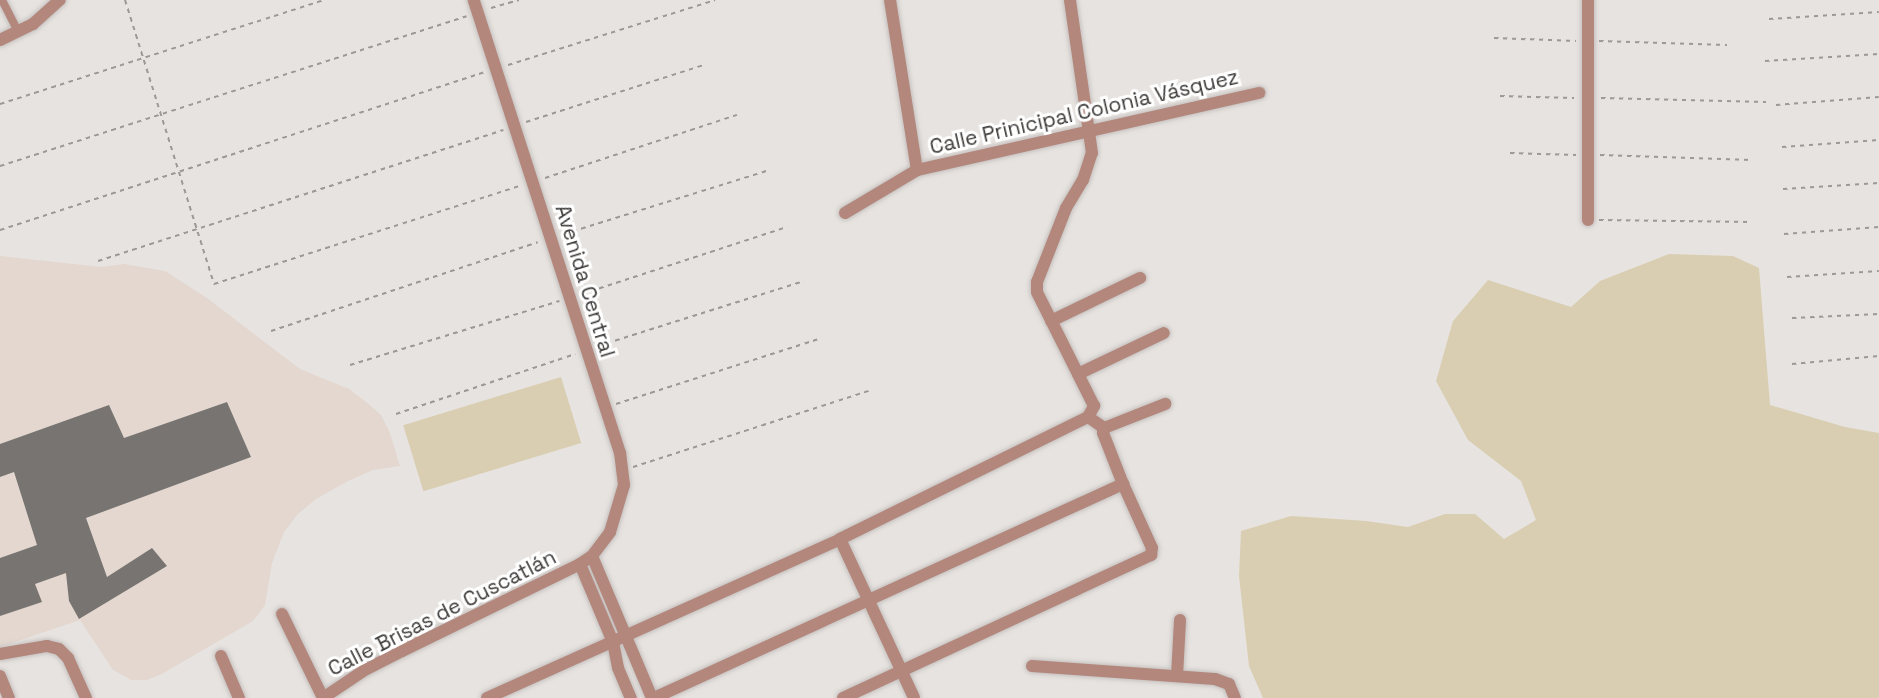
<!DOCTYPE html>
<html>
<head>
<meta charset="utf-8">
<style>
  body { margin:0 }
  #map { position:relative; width:1879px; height:698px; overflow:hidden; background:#e7e3e0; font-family:"Space Grotesk",sans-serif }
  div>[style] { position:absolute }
  .built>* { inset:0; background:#e3d7d0 }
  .green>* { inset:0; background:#d9ceb1; transform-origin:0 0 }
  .building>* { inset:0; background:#777471 }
  .path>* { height:2px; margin-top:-1px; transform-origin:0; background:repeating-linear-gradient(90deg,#9b9896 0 4.5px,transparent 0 9px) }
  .roads { filter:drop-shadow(0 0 2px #c5c1bf) drop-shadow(0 0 2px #c5c1bf) }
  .service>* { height:8px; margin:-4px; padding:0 4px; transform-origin:4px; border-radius:4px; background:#b3877c }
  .minor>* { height:12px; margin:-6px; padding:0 6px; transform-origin:6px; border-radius:6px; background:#b3877c }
  .tertiary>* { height:12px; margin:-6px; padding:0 6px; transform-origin:6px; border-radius:6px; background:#b3877c }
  span { translate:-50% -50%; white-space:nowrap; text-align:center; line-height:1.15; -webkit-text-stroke:6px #fff; paint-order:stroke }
  .street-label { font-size:21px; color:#3c3a39 }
</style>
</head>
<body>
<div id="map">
  <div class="built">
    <div style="clip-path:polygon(0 256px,102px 267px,124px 264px,165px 271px,207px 298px,300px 369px,349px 389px,365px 401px,381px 415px,390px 433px,400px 466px,373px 470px,348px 481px,316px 499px,298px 514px,284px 532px,272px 563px,265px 605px,253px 621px,162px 674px,147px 680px,131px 680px,113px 670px,80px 620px,0 647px)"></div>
  </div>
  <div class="green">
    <div style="clip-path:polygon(1669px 254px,1733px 256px,1759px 268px,1770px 405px,1845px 427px,1879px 433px,1879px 698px,1263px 698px,1249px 666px,1239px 576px,1241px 531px,1291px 516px,1366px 521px,1408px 527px,1445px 514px,1475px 514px,1504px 539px,1536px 520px,1521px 481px,1468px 440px,1436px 381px,1453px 321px,1488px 280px,1571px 307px,1600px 281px)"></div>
    <div style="left:561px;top:377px;width:69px;height:165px;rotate:73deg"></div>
  </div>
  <div class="building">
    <div style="clip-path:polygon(227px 402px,251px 457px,86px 518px,107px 577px,152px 548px,167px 566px,79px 619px,69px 601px,66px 573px,35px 584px,42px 602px,0 616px,0 558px,37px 545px,14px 472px,0 477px,0 444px,109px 405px,124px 438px)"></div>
  </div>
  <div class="path">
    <div style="left:125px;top:0;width:298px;rotate:72.6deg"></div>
    <div style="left:214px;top:284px;width:321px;rotate:-17.8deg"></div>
    <div style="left:491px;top:8px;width:29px;rotate:-16deg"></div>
    <div style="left:1769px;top:19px;width:110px;rotate:-3.6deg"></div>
    <div style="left:1494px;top:38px;width:82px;rotate:2.1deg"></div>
    <div style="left:1599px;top:41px;width:128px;rotate:1.8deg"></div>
    <div style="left:1765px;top:61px;width:114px;rotate:-3.5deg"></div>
    <div style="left:508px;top:65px;width:217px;rotate:-17.4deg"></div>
    <div style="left:1500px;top:96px;width:74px;rotate:1.5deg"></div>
    <div style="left:1601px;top:98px;width:165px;rotate:1.4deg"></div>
    <div style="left:0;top:104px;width:340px;rotate:-17.8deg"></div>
    <div style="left:1776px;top:105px;width:103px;rotate:-4.4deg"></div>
    <div style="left:526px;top:122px;width:187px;rotate:-17.8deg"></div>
    <div style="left:1782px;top:147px;width:97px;rotate:-4.1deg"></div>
    <div style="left:1510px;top:153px;width:66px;rotate:1.7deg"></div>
    <div style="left:1600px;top:155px;width:152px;rotate:1.9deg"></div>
    <div style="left:0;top:166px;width:490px;rotate:-17.8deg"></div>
    <div style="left:545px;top:178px;width:202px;rotate:-18.2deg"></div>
    <div style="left:1783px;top:189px;width:96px;rotate:-3.6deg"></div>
    <div style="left:1599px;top:220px;width:152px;rotate:0.8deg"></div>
    <div style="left:0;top:230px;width:510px;rotate:-18.04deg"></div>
    <div style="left:564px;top:234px;width:215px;rotate:-17.3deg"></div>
    <div style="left:1784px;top:234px;width:95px;rotate:-4.2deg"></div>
    <div style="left:98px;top:261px;width:426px;rotate:-17.9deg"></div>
    <div style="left:1787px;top:277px;width:92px;rotate:-3.7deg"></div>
    <div style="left:582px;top:294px;width:216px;rotate:-18.1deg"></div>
    <div style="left:1792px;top:318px;width:87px;rotate:-2.6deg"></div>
    <div style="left:271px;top:331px;width:281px;rotate:-18.4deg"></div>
    <div style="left:598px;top:346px;width:216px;rotate:-17.5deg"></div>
    <div style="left:1792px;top:364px;width:87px;rotate:-5.3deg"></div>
    <div style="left:350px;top:365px;width:219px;rotate:-17deg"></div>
    <div style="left:616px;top:404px;width:212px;rotate:-17.8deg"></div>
    <div style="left:396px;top:414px;width:189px;rotate:-18.5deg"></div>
    <div style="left:633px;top:467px;width:250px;rotate:-17.9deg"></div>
  </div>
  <div class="roads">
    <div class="service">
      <div style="left:2px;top:0;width:36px;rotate:63deg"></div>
    </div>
    <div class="minor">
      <div style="left:890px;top:0;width:172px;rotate:81deg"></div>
      <div style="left:845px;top:213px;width:84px;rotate:-30.8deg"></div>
      <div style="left:917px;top:170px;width:351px;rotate:-12.7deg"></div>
      <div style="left:1588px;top:220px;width:220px;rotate:-90deg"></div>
      <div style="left:1051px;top:321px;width:99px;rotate:-25.8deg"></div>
      <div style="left:1078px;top:374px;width:95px;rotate:-25.5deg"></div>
      <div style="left:1104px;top:428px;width:66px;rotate:-21.5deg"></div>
      <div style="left:840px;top:539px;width:175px;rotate:65deg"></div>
      <div style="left:282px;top:614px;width:93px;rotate:64deg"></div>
      <div style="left:0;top:654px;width:48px;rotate:-9.7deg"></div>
      <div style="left:47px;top:646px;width:12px;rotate:14deg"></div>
      <div style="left:59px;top:649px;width:13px;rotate:45deg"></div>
      <div style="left:68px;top:658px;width:44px;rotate:65.8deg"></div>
      <div style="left:221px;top:656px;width:46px;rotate:66.8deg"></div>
      <div style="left:1032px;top:666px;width:183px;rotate:4.1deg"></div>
      <div style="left:1215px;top:679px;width:15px;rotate:20deg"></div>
      <div style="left:1229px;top:684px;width:15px;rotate:67deg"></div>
      <div style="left:0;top:676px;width:24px;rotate:68deg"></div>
      <div style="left:1177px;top:676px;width:56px;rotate:-86.9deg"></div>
      <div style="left:487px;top:698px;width:387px;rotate:-24.2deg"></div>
      <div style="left:840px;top:539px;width:276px;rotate:-26.2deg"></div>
      <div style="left:1088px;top:417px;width:13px;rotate:-61deg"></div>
      <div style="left:1094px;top:406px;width:127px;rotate:-116.6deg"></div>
      <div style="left:1037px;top:292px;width:10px;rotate:-90deg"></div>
      <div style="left:1037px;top:282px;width:79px;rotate:-68.6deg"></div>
      <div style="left:1066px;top:208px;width:33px;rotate:-59deg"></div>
      <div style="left:1083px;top:180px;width:28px;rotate:-72deg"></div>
      <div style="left:1092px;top:153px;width:155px;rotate:-98.2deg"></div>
      <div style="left:654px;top:698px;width:516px;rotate:-24.53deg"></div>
      <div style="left:843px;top:698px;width:340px;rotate:-24.9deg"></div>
      <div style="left:1151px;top:555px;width:7px;rotate:-82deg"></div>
      <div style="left:1152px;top:548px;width:70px;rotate:-114.4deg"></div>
      <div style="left:1123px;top:484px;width:55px;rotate:-111.4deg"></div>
      <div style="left:1103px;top:433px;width:5px;rotate:-79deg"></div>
      <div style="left:1104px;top:428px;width:19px;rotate:-145deg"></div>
    </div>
    <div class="tertiary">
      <div style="left:0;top:40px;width:37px;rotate:-26deg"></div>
      <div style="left:33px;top:24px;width:36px;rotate:-42deg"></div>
      <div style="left:592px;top:556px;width:154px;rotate:67.1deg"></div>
      <div style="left:580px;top:564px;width:85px;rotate:67.1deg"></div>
      <div style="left:613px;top:642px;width:26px;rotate:79deg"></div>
      <div style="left:618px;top:668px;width:33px;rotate:67deg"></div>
      <div style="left:323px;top:698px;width:48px;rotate:-34deg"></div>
      <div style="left:363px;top:671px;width:44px;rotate:-27.1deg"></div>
      <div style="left:402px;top:651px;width:198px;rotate:-26deg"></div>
      <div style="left:580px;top:564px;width:14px;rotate:-34deg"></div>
      <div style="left:592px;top:556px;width:30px;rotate:-53deg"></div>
      <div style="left:610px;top:532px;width:49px;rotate:-73.4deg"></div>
      <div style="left:624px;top:485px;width:32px;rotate:-97deg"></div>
      <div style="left:620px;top:453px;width:476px;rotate:-107.9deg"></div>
    </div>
  </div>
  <div class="street-label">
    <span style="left:1084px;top:112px;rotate:-13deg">Calle Prinicipal Colonia Vásquez</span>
    <span style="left:585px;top:281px;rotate:73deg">Avenida Central</span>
    <span style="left:442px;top:613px;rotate:-27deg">Calle Brisas de Cuscatlán</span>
  </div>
</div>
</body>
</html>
